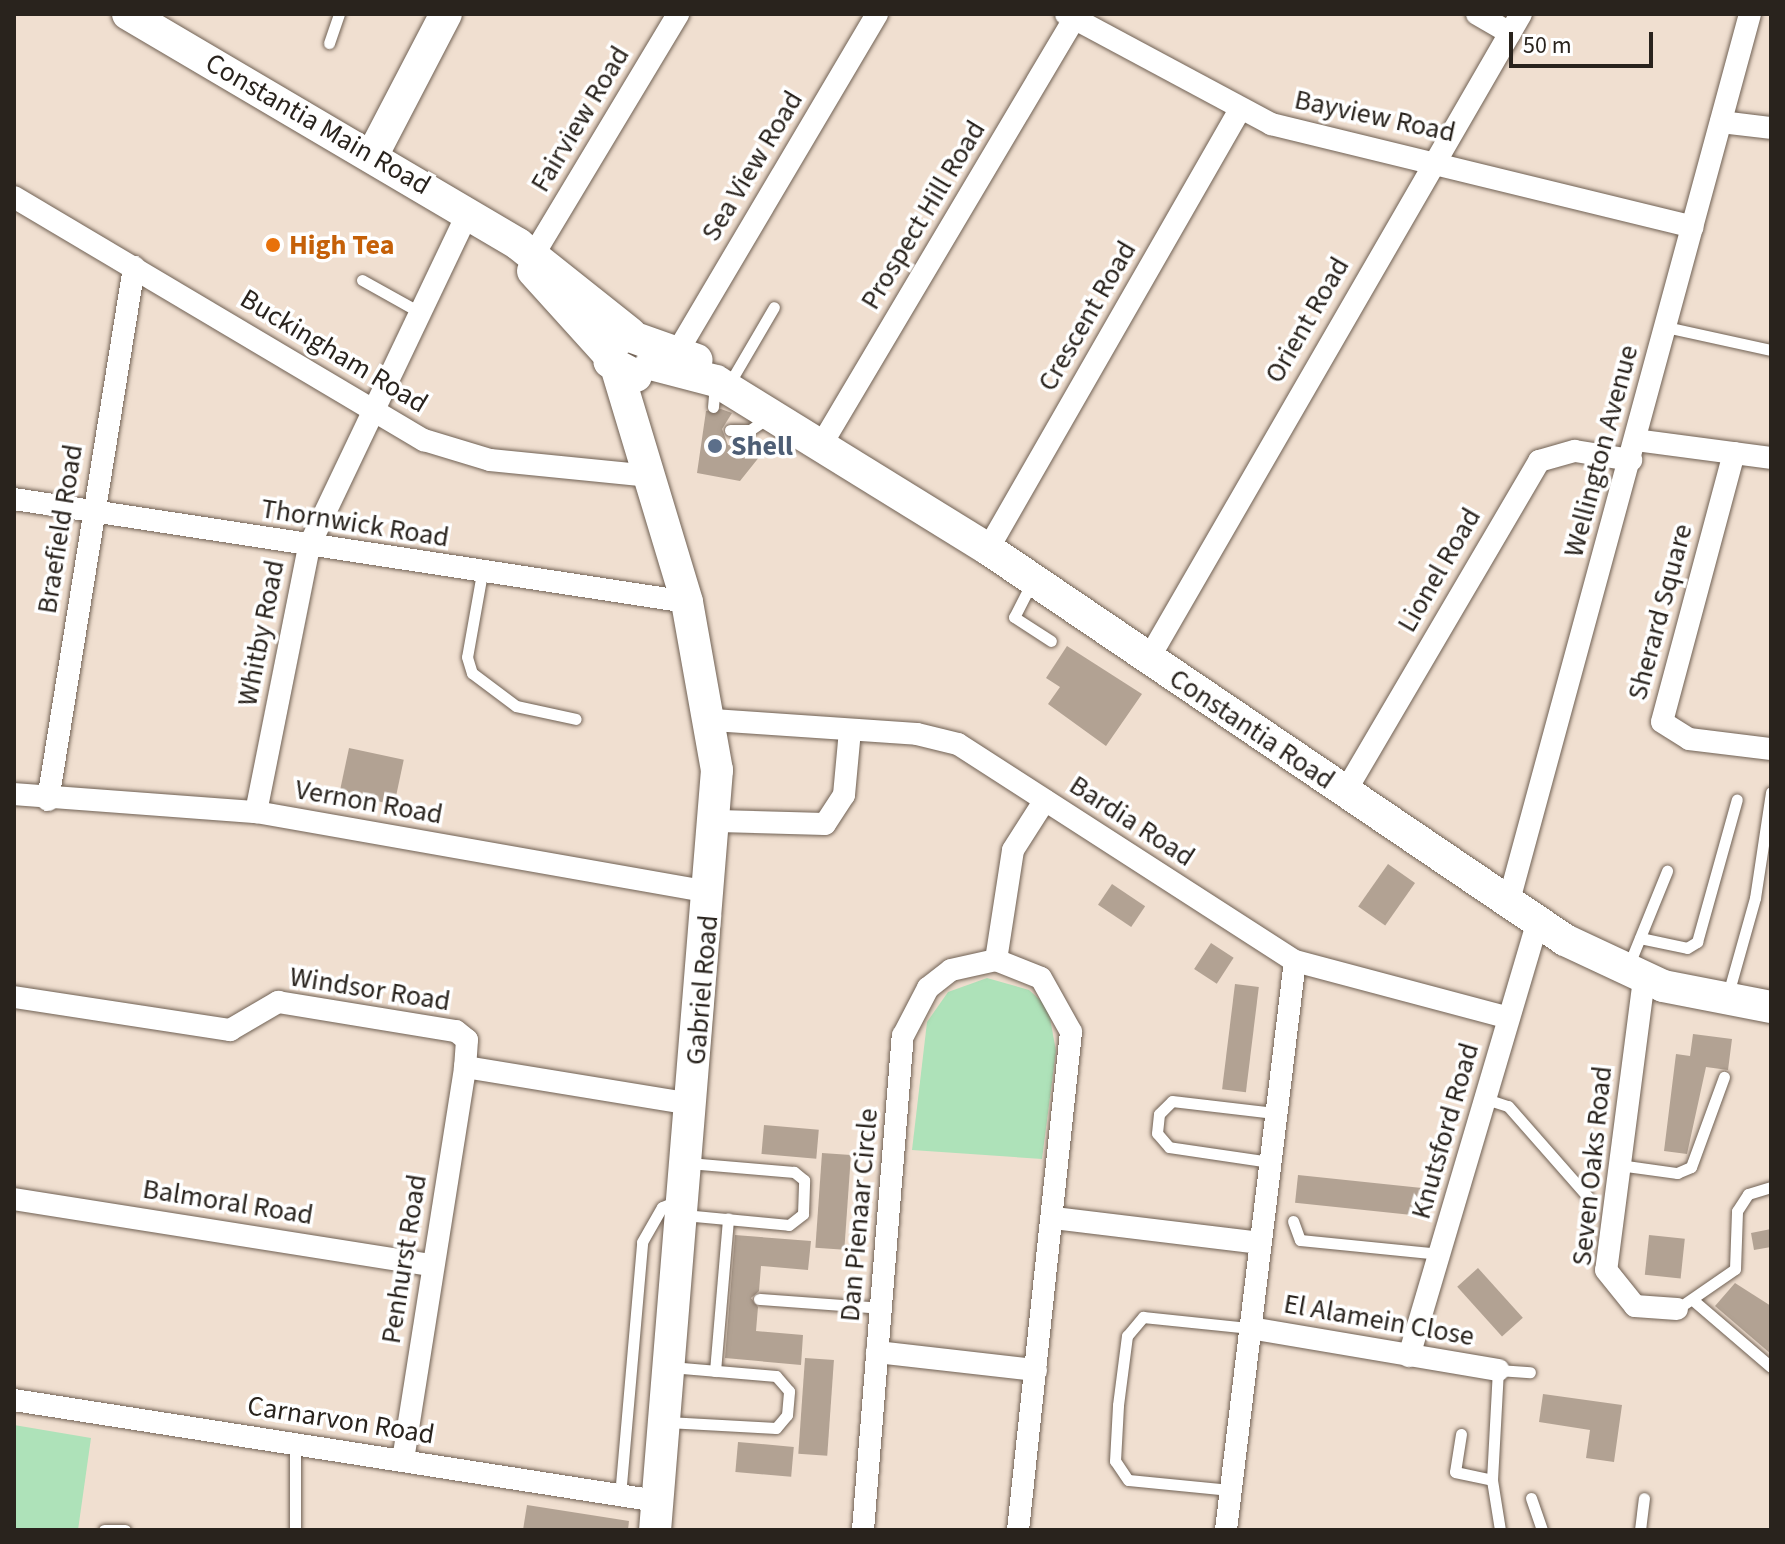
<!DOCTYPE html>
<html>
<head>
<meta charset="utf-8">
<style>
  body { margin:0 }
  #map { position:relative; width:1785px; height:1544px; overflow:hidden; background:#f0dfd0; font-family:"Source Sans 3",sans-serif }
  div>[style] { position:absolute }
  .green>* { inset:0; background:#aee2b9 }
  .building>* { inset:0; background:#b2a293; transform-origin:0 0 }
  .roads { filter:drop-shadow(0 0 2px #706154) drop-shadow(0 0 2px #706154) }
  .lane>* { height:11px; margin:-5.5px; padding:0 5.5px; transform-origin:5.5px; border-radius:5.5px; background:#fff }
  .street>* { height:22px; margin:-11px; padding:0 11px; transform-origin:11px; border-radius:11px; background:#fff }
  .secondary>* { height:32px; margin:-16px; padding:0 16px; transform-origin:16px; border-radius:16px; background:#fff }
  .dots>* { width:22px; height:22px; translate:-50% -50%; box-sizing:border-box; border:4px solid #fff; border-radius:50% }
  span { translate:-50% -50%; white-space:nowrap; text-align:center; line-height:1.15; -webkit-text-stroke:7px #fff; paint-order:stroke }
  .street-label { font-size:28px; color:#29231d }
  .food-label { font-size:28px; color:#c56008; font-weight:700 }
  .left { translate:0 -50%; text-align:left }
  .service-label { font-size:28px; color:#4e5e75; font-weight:700 }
  .frame { position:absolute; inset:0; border:16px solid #29231d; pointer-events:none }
  .scale { position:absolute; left:1509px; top:32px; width:144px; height:36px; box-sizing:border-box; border:4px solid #29231d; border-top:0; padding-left:10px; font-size:24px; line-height:28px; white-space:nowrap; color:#29231d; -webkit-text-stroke:6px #fff; paint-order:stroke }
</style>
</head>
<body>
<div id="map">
  <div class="green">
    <div style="clip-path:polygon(987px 978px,1029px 990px,1048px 1007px,1056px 1051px,1042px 1159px,912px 1150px,927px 1022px,948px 992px)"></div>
    <div style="clip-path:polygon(14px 1425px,91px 1438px,78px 1530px,14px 1530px)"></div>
  </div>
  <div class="building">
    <div style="clip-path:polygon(721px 409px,732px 413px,722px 429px,728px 445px,764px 451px,740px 481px,697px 473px,706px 411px)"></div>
    <div style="clip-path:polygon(1067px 646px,1142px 694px,1106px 746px,1048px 704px,1060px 687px,1046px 678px)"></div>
    <div style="left:349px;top:748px;width:56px;height:46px;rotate:12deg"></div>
    <div style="left:1388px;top:864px;width:33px;height:52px;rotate:35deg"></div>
    <div style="left:1112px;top:884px;width:40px;height:25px;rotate:34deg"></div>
    <div style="left:1211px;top:943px;width:27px;height:31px;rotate:33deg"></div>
    <div style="left:1235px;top:984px;width:24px;height:106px;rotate:7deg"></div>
    <div style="clip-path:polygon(1693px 1034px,1732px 1039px,1728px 1070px,1706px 1067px,1687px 1154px,1664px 1151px,1676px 1054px,1690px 1056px)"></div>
    <div style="left:764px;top:1125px;width:55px;height:29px;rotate:5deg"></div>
    <div style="left:822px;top:1153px;width:29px;height:95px;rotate:4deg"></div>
    <div style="left:1298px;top:1175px;width:127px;height:28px;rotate:6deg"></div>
    <div style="clip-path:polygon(1771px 1229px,1771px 1247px,1754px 1250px,1751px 1233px)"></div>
    <div style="clip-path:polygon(735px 1235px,811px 1241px,808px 1270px,761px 1266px,759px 1291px,751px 1298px,758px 1307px,756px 1331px,803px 1335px,801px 1365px,725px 1358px)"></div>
    <div style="left:1649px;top:1235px;width:36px;height:40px;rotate:6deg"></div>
    <div style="left:1478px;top:1268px;width:67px;height:28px;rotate:48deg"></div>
    <div style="clip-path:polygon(1735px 1283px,1771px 1306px,1771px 1354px,1715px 1306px)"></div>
    <div style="left:805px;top:1358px;width:29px;height:96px;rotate:4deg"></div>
    <div style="clip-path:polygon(1543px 1394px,1622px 1405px,1614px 1462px,1586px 1458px,1590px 1430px,1539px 1422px)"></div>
    <div style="left:738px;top:1442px;width:56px;height:30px;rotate:5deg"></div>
    <div style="clip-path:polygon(527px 1505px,629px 1521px,628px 1530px,523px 1530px)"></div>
  </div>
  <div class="roads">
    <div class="lane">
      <div style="left:329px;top:43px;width:31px;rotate:-71deg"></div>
      <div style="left:362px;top:280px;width:68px;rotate:29.2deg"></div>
      <div style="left:1666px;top:327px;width:107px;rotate:12.4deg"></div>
      <div style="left:729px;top:384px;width:89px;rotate:-59.7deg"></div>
      <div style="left:713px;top:407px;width:21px;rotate:-85deg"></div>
      <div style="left:730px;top:430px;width:20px"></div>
      <div style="left:750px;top:430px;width:23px;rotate:-34deg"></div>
      <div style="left:482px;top:573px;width:85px;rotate:100.1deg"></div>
      <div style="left:467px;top:657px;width:17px;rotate:73deg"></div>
      <div style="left:472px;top:673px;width:55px;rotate:36.9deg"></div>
      <div style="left:516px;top:706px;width:61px;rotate:12.2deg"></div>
      <div style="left:1031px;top:584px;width:37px;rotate:117deg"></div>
      <div style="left:1014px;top:617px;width:44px;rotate:33deg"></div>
      <div style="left:1640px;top:938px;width:48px;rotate:12deg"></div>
      <div style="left:1687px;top:948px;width:12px;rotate:-31deg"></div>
      <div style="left:1697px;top:942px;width:148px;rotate:-74.4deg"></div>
      <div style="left:1628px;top:967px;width:104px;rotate:-67.9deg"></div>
      <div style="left:1728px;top:994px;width:100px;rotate:-74.3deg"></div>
      <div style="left:1755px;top:898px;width:107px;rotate:-81.4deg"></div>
      <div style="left:1486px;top:1099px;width:23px;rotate:18deg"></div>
      <div style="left:1508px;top:1106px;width:121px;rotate:48.7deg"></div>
      <div style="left:1270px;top:1162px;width:102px;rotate:-171.6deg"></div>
      <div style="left:1169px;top:1147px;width:18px;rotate:-131deg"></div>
      <div style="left:1157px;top:1133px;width:19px;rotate:-84deg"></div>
      <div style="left:1159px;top:1114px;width:18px;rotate:-45deg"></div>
      <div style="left:1172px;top:1101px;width:103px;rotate:6.7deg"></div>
      <div style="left:1619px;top:1165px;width:59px;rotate:7.9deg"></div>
      <div style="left:1677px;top:1173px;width:15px;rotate:-23deg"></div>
      <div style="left:1691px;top:1167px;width:96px;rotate:-69.9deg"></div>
      <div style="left:684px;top:1215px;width:105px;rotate:5.4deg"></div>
      <div style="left:789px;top:1225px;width:18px;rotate:-38deg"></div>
      <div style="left:803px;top:1214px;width:34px;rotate:-88deg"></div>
      <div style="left:804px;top:1180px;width:13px;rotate:-141deg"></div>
      <div style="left:794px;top:1172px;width:106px;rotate:-175.1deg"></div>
      <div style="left:1293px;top:1221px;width:20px;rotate:70deg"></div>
      <div style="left:1300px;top:1240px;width:141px;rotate:5.7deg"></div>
      <div style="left:759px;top:1299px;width:122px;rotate:4.2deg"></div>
      <div style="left:1694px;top:1301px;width:101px;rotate:40.6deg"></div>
      <div style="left:1677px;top:1309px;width:70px;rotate:-34.6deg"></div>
      <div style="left:1735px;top:1269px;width:58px;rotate:-88deg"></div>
      <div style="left:1737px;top:1211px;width:20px;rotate:-57deg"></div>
      <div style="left:1748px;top:1194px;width:24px;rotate:-17deg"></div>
      <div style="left:715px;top:1371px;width:153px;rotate:-85.1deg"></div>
      <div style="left:667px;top:1422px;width:109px;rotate:3.2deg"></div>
      <div style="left:776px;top:1428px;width:17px;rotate:-50deg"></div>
      <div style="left:787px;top:1415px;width:24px;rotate:-85deg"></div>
      <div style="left:789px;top:1391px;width:20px;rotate:-131deg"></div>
      <div style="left:776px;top:1376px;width:106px;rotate:-175.1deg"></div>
      <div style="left:1461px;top:1434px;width:38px;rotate:99deg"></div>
      <div style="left:1455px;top:1472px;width:38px;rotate:12deg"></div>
      <div style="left:1230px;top:1490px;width:102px;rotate:-174.4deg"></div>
      <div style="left:1128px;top:1480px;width:23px;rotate:-124deg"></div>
      <div style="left:1115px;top:1461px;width:56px;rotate:-86.9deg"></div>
      <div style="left:1118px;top:1405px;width:70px;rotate:-82.6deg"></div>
      <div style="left:1127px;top:1336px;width:25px;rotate:-50deg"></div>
      <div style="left:1143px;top:1317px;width:108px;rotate:5.9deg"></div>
      <div style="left:620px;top:1496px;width:255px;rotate:-85deg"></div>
      <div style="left:642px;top:1242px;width:40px;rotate:-60.3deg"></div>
      <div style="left:662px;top:1207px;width:16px;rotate:-22deg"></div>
      <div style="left:1531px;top:1498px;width:34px;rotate:71deg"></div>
      <div style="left:104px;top:1530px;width:21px"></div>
      <div style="left:295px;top:1530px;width:87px;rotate:-90deg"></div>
      <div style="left:1500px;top:1530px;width:51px;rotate:-99.1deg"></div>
      <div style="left:1492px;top:1480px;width:110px;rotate:-86.9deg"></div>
      <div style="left:1498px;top:1370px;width:32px;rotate:4deg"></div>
      <div style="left:1640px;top:1530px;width:32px;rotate:-83deg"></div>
    </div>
    <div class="street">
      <div style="left:1066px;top:14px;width:233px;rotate:28.2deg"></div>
      <div style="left:1271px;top:124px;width:434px;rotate:13.7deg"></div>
      <div style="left:1477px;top:14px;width:38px;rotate:30deg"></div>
      <div style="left:1721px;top:122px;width:50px;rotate:6.8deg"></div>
      <div style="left:14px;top:197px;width:477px;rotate:30.7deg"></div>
      <div style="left:424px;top:440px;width:69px;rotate:16.9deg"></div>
      <div style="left:490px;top:460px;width:161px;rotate:5.7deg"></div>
      <div style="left:534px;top:254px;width:280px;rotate:-59deg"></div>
      <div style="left:679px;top:349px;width:389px;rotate:-59.4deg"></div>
      <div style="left:1636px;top:440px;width:136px;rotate:7.6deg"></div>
      <div style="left:820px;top:447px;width:504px;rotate:-59.31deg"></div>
      <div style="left:1734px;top:453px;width:278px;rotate:105deg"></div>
      <div style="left:1662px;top:722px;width:32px;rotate:32deg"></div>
      <div style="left:1689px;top:739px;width:83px;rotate:7deg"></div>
      <div style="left:14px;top:499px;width:681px;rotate:8.7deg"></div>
      <div style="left:988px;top:549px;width:503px;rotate:-60.17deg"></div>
      <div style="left:1149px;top:658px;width:744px;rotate:-59.99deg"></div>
      <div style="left:713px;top:720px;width:204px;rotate:3.9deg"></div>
      <div style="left:917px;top:734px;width:42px;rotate:13.7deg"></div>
      <div style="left:958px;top:744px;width:401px;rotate:32.8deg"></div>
      <div style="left:1295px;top:961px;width:221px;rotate:14.9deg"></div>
      <div style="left:1345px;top:792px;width:384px;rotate:-59.6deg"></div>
      <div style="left:1539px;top:461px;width:37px;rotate:-16deg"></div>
      <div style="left:1575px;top:451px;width:57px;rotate:9.1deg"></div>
      <div style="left:14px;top:794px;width:243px;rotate:4.3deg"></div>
      <div style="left:256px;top:812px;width:462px;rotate:10deg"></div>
      <div style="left:48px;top:800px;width:540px;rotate:-80.83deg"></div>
      <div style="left:256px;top:812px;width:271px;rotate:-78.7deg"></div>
      <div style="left:309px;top:546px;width:369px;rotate:-64.5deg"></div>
      <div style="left:718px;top:821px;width:107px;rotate:1.6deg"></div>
      <div style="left:825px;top:824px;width:35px;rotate:-57deg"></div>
      <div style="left:844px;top:795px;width:65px;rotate:-84.7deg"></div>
      <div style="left:1508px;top:904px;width:922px;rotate:-74.79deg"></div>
      <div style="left:996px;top:960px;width:111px;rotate:-81.2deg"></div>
      <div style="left:1013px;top:850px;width:59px;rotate:-57.4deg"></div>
      <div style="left:1644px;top:979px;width:293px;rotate:97.4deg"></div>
      <div style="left:1606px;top:1270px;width:46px;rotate:51.1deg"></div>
      <div style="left:1635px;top:1306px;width:42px;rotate:4.1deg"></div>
      <div style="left:14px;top:997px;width:219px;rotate:8.7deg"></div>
      <div style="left:230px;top:1030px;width:56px;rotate:-30.3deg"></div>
      <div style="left:278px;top:1002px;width:180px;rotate:9.3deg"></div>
      <div style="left:456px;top:1031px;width:14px;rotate:39deg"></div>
      <div style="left:467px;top:1040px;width:27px;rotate:94deg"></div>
      <div style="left:465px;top:1067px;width:230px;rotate:9.3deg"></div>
      <div style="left:14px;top:1199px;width:424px;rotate:9deg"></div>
      <div style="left:1054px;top:1218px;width:208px;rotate:6.9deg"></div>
      <div style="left:1250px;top:1328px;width:252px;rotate:9.6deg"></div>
      <div style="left:877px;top:1352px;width:160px;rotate:6.5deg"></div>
      <div style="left:1409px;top:1356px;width:452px;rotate:-73.5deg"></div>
      <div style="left:14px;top:1400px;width:651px;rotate:8.93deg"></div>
      <div style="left:403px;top:1460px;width:398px;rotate:-81deg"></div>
      <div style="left:863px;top:1530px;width:496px;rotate:-85.4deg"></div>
      <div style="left:903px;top:1036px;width:54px;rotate:-62.5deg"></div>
      <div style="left:928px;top:988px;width:29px;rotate:-38deg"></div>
      <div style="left:951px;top:970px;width:46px;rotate:-12.5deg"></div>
      <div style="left:996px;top:960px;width:48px;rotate:21.8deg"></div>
      <div style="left:1041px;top:978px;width:62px;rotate:60.9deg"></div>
      <div style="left:1071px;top:1032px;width:501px;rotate:96.07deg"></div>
      <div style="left:1226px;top:1530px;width:573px;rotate:-83.09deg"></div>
    </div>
    <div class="secondary">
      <div style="left:128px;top:14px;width:453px;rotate:30.5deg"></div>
      <div style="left:518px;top:244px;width:143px;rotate:38.5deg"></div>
      <div style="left:373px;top:154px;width:158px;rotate:-62.5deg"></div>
      <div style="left:533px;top:271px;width:113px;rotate:47.9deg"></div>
      <div style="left:651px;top:364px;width:67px;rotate:14.7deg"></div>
      <div style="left:716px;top:381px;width:320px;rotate:31.7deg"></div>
      <div style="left:988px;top:549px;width:697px;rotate:34.12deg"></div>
      <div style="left:1565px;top:940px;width:108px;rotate:25.1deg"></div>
      <div style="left:1663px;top:986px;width:110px;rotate:11deg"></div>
      <div style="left:618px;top:373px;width:239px;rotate:73.2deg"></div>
      <div style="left:687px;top:602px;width:171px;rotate:79.9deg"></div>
      <div style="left:717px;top:770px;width:763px;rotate:94.66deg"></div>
      <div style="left:636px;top:376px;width:30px;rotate:-152deg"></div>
      <div style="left:610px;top:362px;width:14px;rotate:-90deg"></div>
      <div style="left:610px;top:348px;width:20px;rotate:-45deg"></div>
      <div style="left:624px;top:334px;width:77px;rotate:19.6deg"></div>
    </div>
  </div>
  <div class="dots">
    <div style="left:273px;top:245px;background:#e8710a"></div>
    <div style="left:715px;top:446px;background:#5c6f8a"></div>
  </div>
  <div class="street-label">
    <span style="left:1375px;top:116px;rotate:12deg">Bayview Road</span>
    <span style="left:580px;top:119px;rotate:-59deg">Fairview Road</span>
    <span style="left:318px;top:124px;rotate:30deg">Constantia Main Road</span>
    <span style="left:752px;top:166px;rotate:-59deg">Sea View Road</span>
    <span style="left:923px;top:215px;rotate:-59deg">Prospect Hill Road</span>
    <span style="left:1087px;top:316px;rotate:-60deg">Crescent Road</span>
    <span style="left:1307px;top:320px;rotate:-60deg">Orient Road</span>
    <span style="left:334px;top:351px;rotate:31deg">Buckingham Road</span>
    <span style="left:1601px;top:451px;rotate:-75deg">Wellington Avenue</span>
    <span style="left:355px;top:523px;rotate:9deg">Thornwick Road</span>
    <span style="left:60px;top:529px;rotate:-81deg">Braefield Road</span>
    <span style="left:1439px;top:570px;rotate:-60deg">Lionel Road</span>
    <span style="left:1660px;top:612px;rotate:-75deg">Sherard Square</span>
    <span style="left:261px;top:633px;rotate:-79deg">Whitby Road</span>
    <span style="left:1252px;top:729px;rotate:34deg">Constantia Road</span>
    <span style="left:369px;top:802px;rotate:10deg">Vernon Road</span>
    <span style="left:1132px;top:821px;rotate:33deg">Bardia Road</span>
    <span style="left:370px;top:989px;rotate:9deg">Windsor Road</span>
    <span style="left:702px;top:990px;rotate:-85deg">Gabriel Road</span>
    <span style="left:1445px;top:1131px;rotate:-74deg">Knutsford Road</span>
    <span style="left:1592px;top:1166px;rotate:-84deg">Seven Oaks Road</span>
    <span style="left:228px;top:1202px;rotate:9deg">Balmoral Road</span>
    <span style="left:859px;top:1215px;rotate:-85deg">Dan Pienaar Circle</span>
    <span style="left:404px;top:1259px;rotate:-81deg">Penhurst Road</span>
    <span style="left:1379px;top:1320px;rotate:10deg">El Alamein Close</span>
    <span style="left:341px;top:1420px;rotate:9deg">Carnarvon Road</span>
  </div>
  <div class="food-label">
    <span class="left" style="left:289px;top:245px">High Tea</span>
  </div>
  <div class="service-label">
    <span class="left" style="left:731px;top:446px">Shell</span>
  </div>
  <div class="frame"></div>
  <div class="scale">50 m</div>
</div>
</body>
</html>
